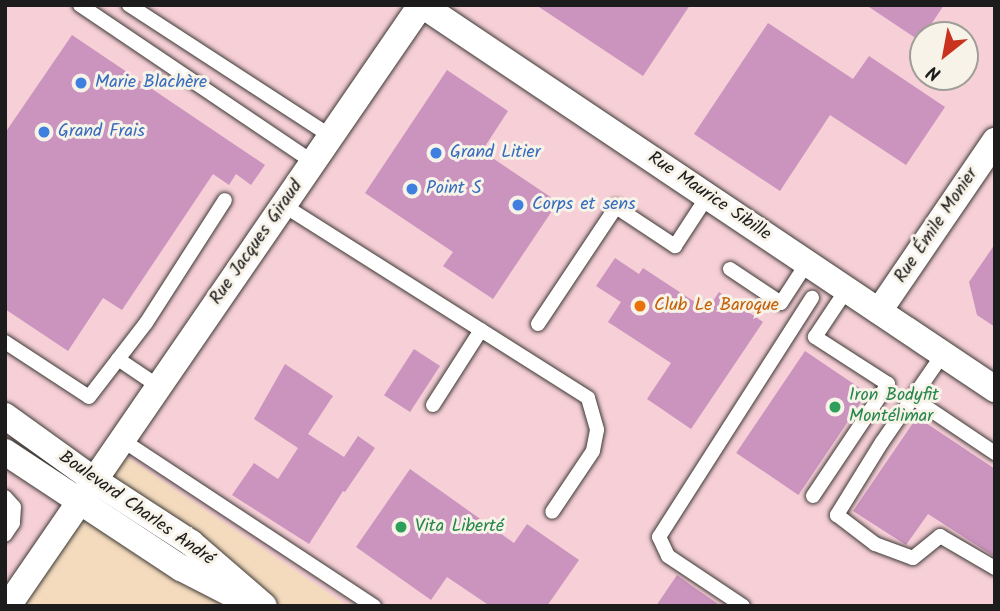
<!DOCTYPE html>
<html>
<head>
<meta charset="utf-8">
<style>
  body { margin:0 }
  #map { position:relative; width:1000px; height:611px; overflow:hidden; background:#f4dbbe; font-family:Kalam,sans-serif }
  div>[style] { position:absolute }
  .built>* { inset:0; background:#f6cfd7 }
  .building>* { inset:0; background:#ca94be; transform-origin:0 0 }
  .roads { filter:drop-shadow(0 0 2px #3c3934) drop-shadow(0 0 2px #3c3934) }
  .lane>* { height:14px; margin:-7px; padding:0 7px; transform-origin:7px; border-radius:7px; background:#fff }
  .street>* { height:26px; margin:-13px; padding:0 13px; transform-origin:13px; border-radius:13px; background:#fff }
  .dots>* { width:19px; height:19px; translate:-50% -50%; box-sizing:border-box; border:4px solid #f7f3e8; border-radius:50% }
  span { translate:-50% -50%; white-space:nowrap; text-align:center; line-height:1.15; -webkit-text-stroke:6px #f7f3e8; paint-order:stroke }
  .shop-label { font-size:18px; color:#366cbe }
  .left { translate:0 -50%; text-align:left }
  .street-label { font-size:18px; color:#1c1c1c }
  .food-label { font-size:18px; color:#c56008 }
  .leisure-label { font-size:18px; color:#27864d }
  .frame { position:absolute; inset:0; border:7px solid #1c1c1c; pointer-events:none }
  .north { position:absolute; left:909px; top:21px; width:70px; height:70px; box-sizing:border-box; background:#f7f3e8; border:2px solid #9f9d96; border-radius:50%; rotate:211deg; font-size:19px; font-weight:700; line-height:28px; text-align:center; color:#1c1c1c }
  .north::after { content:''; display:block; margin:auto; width:24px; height:32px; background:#c8321e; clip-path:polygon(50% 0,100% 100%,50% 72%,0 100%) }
</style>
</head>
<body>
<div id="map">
  <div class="built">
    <div style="clip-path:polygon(evenodd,5px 5px,995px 5px,995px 606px,348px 606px,127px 457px,11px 606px,5px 606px,5px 5px,923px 35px,965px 35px,965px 77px,923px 77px,923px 35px)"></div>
  </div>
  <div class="building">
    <div style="clip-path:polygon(536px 5px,690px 5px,643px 76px)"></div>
    <div style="clip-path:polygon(866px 5px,944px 5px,920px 41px)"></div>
    <div style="clip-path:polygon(768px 23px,853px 79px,869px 56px,945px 107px,906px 165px,830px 115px,780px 191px,694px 134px)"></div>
    <div style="clip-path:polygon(72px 35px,265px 165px,251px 185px,236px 174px,229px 185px,213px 174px,122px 310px,103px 298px,68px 351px,5px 309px,5px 133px)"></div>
    <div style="clip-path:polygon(447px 70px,508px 111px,482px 151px,558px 202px,493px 299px,443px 266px,453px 252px,365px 193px)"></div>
    <div style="clip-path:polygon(995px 244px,995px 327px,977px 315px,969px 282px)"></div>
    <div style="clip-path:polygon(615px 258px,639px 274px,643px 268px,707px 310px,719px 292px,763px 322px,691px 429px,647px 399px,671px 363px,608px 322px,621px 302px,596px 286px)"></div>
    <div style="left:414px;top:349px;width:31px;height:55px;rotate:33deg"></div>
    <div style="left:805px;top:351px;width:75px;height:123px;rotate:34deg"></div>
    <div style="clip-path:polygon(285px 364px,333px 396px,308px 434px,344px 457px,358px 436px,375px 448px,345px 492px,343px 491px,309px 544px,232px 495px,254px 463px,278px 479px,298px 448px,254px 419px)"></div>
    <div style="clip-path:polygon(917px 417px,995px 469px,995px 557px,928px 514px,906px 545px,853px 511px)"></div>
    <div style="clip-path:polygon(410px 469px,514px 543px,527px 524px,579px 560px,547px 606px,490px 606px,447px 577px,431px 600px,356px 547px)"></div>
    <div style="clip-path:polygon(677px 575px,692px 586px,721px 606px,656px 606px)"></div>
  </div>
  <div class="roads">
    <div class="lane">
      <div style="left:80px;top:5px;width:281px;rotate:34deg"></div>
      <div style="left:129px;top:5px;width:241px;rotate:33deg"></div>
      <div style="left:283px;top:205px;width:361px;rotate:32.3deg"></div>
      <div style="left:588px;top:398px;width:33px;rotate:74deg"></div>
      <div style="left:597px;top:430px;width:21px;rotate:101deg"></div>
      <div style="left:593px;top:451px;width:73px;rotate:123.9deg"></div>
      <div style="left:730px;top:269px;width:61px;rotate:33.7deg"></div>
      <div style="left:781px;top:303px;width:48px;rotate:-57deg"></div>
      <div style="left:538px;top:324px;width:141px;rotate:-56.3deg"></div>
      <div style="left:616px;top:207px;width:71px;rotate:33.5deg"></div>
      <div style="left:675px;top:246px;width:59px;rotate:-56.9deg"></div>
      <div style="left:5px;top:342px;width:100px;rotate:33.2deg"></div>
      <div style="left:89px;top:397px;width:93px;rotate:-52.4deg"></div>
      <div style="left:146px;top:323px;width:146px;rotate:-57.3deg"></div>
      <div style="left:943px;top:354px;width:107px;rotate:124.7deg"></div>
      <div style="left:882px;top:442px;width:86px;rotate:121.7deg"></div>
      <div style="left:837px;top:515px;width:48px;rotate:37.3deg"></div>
      <div style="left:875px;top:544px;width:40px;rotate:20.2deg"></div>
      <div style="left:913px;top:558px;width:35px;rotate:-39deg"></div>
      <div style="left:940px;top:536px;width:64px;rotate:30.2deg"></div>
      <div style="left:118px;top:359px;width:48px;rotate:34deg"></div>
      <div style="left:913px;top:398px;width:99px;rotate:33.9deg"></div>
      <div style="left:433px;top:405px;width:89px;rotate:-57.4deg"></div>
      <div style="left:122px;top:440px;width:302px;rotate:33.4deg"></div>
      <div style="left:813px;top:496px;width:135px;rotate:-56.2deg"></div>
      <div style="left:888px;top:384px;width:87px;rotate:-147.2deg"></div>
      <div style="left:815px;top:337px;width:58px;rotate:-56.3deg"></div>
      <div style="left:5px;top:497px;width:13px;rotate:48deg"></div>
      <div style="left:14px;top:507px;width:16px;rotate:94deg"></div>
      <div style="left:13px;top:523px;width:14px;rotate:124deg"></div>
      <div style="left:743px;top:606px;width:90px;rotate:-146.3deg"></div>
      <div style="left:668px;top:556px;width:21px;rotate:-115deg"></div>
      <div style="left:659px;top:537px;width:284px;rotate:-57.4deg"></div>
    </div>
    <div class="street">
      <div style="left:422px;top:5px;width:690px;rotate:33.83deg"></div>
      <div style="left:879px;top:311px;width:206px;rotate:-55.7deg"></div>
      <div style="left:5px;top:416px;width:110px;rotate:35.7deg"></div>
      <div style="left:94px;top:480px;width:116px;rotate:33deg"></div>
      <div style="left:191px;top:543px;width:96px;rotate:40.8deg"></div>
      <div style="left:5px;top:452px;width:211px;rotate:33.4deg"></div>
      <div style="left:181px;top:568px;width:64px;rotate:27deg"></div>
      <div style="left:8px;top:606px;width:729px;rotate:-55.5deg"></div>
    </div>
  </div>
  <div class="dots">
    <div style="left:81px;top:83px;background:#3f7fe0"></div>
    <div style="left:44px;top:132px;background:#3f7fe0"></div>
    <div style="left:436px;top:153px;background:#3f7fe0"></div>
    <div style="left:412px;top:189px;background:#3f7fe0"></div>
    <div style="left:518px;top:205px;background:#3f7fe0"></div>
    <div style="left:640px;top:306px;background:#e8710a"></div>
    <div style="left:835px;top:407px;background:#2e9e5b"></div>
    <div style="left:401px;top:527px;background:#2e9e5b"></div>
  </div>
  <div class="shop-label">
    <span class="left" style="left:95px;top:83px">Marie Blachère</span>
    <span class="left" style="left:58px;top:132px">Grand Frais</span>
    <span class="left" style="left:450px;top:153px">Grand Litier</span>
    <span class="left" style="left:426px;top:189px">Point S</span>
    <span class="left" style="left:532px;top:205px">Corps et sens</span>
  </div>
  <div class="street-label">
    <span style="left:709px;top:197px;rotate:34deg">Rue Maurice Sibille</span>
    <span style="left:937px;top:226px;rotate:-56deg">Rue Émile Monier</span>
    <span style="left:257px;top:243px;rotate:-55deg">Rue Jacques Giraud</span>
    <span style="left:136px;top:509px;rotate:35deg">Boulevard Charles André</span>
  </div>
  <div class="food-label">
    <span class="left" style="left:654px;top:306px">Club Le Baroque</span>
  </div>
  <div class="leisure-label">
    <span class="left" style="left:849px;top:407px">Iron Bodyfit<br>Montélimar</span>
    <span class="left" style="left:415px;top:527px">Vita Liberté</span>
  </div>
  <div class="frame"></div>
  <div class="north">N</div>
</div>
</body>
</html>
